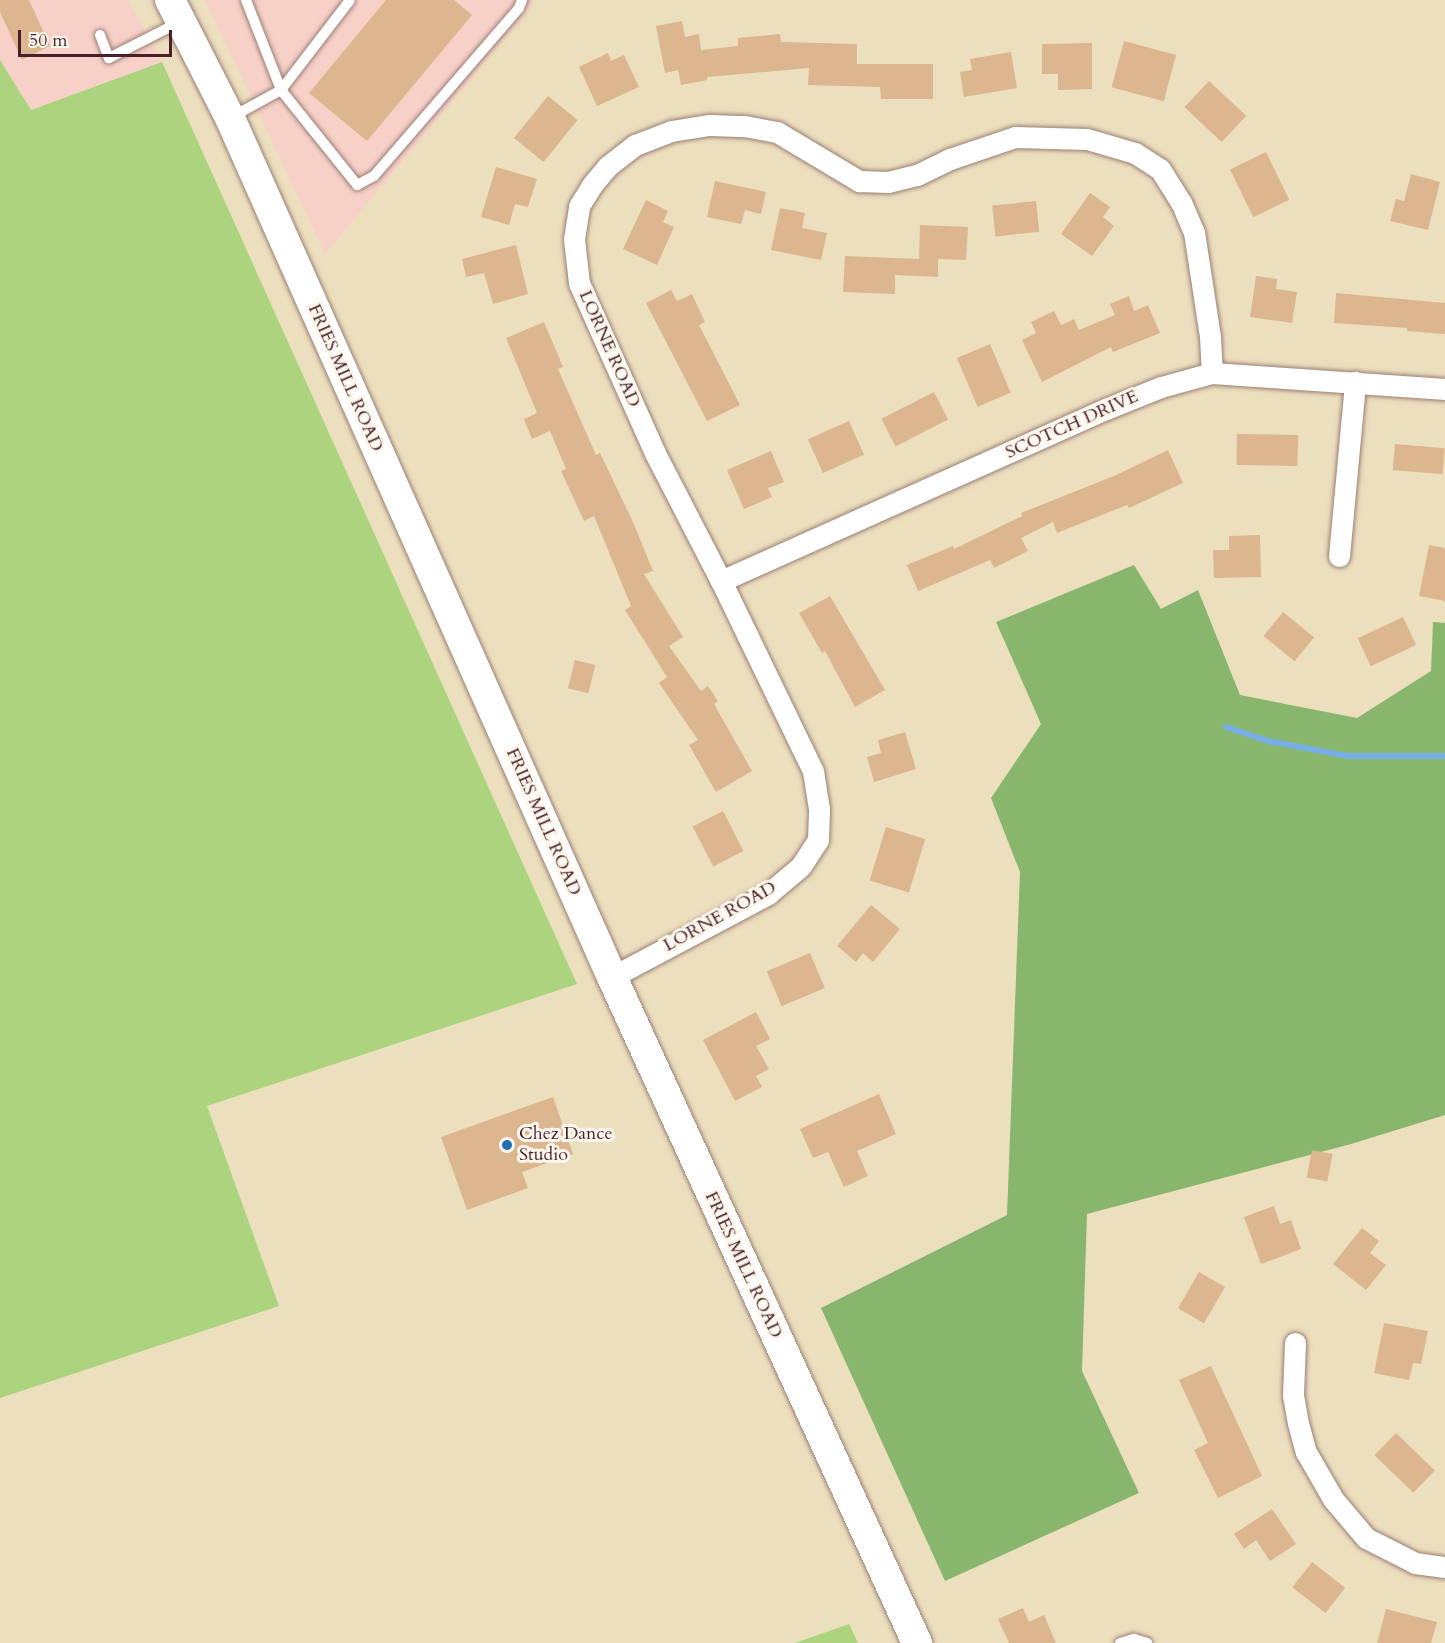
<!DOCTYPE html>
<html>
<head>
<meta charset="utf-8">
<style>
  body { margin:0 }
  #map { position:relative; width:1445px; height:1643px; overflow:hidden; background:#ecdfbe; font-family:Cardo,serif }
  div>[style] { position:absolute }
  .built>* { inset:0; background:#f7d1c8 }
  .green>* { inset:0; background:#acd47e }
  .forest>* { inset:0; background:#89b66d }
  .stream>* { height:6px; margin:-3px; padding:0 3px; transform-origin:3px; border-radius:3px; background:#76aee5 }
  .building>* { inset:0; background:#dcb68f; transform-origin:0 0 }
  .roads { filter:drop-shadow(0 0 2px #9b7f74) drop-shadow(0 0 2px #9b7f74) }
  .lane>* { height:10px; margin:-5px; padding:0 5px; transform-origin:5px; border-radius:5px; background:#fff }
  .street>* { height:21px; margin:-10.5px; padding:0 10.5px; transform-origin:10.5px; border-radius:10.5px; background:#fff }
  .secondary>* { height:30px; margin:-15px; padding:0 15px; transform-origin:15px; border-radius:15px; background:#fff }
  .dots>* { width:16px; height:16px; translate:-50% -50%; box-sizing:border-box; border:3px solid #fbf7ec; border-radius:50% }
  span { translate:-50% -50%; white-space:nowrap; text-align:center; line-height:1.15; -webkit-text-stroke:6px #fbf7ec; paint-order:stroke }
  .street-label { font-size:18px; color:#4a1f2b }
  .poi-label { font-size:18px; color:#4a1f2b }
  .left { translate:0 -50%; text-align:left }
  .scale { position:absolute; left:18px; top:30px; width:154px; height:27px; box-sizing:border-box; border:3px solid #4a1f2b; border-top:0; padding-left:8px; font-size:18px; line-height:21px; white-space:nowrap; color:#4a1f2b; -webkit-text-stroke:4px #fbf7ec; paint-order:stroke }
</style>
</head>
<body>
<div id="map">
  <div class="built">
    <div style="clip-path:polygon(0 0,128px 0,162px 62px,31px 110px,0 60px)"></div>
    <div style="clip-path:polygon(205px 0,533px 0,518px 22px,325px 254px)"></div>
  </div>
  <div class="green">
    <div style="clip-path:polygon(0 60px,31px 110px,162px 62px,577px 984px,207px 1106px,279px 1306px,0 1398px)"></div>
    <div style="clip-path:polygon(849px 1624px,858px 1643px,795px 1643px)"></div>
  </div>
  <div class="forest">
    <div style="clip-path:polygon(1134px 565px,1161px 609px,1198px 590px,1240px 695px,1357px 718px,1431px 671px,1433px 622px,1445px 623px,1445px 1115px,1351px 1144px,1087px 1214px,1082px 1371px,1139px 1493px,945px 1581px,821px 1308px,1007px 1215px,1020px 872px,991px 798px,1041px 724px,996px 622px)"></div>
  </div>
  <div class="stream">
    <div style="left:1226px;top:727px;width:44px;rotate:18.4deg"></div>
    <div style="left:1268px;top:741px;width:81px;rotate:10.6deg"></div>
    <div style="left:1348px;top:756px;width:97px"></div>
  </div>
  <div class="building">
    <div style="clip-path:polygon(0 0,29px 0,50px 46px,22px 60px,0 12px)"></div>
    <div style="clip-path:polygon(386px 0,454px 0,472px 15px,367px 141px,309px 93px)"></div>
    <div style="clip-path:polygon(682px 21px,685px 37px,699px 34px,701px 50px,738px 46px,738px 38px,780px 34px,781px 42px,857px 44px,857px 64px,933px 64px,933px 99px,881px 99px,880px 87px,808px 85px,809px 68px,707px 77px,707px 80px,681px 85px,678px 70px,665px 73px,656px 26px)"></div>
    <div style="left:1124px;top:41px;width:54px;height:48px;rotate:15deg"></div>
    <div style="clip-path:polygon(1092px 43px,1092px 89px,1058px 90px,1058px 74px,1042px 74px,1042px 44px)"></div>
    <div style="clip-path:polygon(1011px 52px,1017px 88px,964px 97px,960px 72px,972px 70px,970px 59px)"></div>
    <div style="clip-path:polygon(608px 53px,611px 61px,624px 55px,639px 87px,597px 106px,579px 67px)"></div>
    <div style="left:1209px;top:81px;width:51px;height:36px;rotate:43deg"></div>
    <div style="left:548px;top:96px;width:38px;height:54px;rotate:39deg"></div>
    <div style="left:1266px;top:152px;width:53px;height:40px;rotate:64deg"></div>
    <div style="clip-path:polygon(496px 167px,537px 179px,528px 207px,515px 204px,509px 225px,481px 217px)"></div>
    <div style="clip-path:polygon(1411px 174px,1440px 182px,1428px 230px,1390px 221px,1396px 199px,1404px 201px)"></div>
    <div style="clip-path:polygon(715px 181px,766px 192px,761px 214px,745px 210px,741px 224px,707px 217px)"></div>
    <div style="clip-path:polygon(1090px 193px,1110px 207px,1103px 217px,1114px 226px,1092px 256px,1061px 234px)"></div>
    <div style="clip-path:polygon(646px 200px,668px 211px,663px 222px,674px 227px,657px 265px,623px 249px)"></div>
    <div style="left:1036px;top:201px;width:31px;height:44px;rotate:84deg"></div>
    <div style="clip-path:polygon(780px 208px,805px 213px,802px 228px,827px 233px,821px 260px,771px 250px)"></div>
    <div style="clip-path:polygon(920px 225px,968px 227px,966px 260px,938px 259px,938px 277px,895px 275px,895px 294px,843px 292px,845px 256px,919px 259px)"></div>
    <div style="clip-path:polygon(516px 245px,528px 294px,493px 304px,484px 273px,466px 277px,462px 259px)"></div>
    <div style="clip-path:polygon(1256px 276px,1277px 279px,1276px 289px,1297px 292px,1292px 323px,1250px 317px)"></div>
    <div style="clip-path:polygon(671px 290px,677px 301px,692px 294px,705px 322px,699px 325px,740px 405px,707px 421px,646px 303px)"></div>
    <div style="clip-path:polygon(1336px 293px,1445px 303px,1445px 334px,1407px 331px,1407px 328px,1334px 323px)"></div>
    <div style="clip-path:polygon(1129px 296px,1134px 311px,1148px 305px,1160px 333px,1113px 352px,1111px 347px,1042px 382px,1022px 340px,1036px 333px,1031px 322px,1054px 311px,1061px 325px,1074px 319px,1079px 330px,1115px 315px,1110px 304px)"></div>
    <div style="clip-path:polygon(544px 322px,563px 367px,558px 369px,596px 455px,600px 453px,633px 522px,653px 571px,644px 574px,683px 637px,669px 646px,701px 691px,708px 686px,718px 701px,714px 704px,752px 771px,716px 792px,689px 745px,698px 740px,659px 683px,667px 677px,625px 610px,631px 606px,594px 516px,584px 521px,561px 471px,566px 469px,550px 431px,532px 439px,524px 419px,537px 413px,506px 338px)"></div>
    <div style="left:990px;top:344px;width:53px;height:36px;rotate:67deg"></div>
    <div style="left:934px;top:392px;width:31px;height:59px;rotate:63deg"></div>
    <div style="left:849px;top:421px;width:37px;height:45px;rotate:66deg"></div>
    <div style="left:1237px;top:434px;width:61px;height:31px;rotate:1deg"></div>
    <div style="left:1395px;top:444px;width:50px;height:26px;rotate:5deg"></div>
    <div style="clip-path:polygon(1168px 450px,1183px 483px,1129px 508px,1127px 505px,1057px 533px,1053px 522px,1021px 538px,1028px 551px,994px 568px,990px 560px,918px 591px,907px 565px,953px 546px,954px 549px,1022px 516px,1021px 513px,1114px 476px)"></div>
    <div style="clip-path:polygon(771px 451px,784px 482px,768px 488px,772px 497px,744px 509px,727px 470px)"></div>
    <div style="clip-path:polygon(1260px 535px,1261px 577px,1214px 578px,1213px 550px,1229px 550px,1229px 536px)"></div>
    <div style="clip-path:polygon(1429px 545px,1445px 548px,1445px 601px,1419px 596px)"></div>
    <div style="clip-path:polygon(830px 596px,885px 690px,855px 707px,825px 651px,822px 653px,799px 613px)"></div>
    <div style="left:1283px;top:612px;width:40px;height:31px;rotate:39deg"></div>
    <div style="left:1403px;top:617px;width:31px;height:50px;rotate:65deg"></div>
    <div style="left:575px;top:660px;width:21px;height:29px;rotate:14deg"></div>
    <div style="clip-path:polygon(905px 732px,916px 769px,874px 782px,867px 757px,881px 753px,878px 740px)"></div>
    <div style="left:723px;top:811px;width:45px;height:34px;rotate:63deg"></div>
    <div style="left:886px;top:827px;width:41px;height:56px;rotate:17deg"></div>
    <div style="clip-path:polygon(871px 905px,900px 929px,873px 962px,863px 953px,856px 962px,837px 946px)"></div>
    <div style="left:810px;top:953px;width:38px;height:47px;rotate:67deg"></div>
    <div style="clip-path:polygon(756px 1012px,770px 1039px,756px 1046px,769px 1069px,756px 1076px,762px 1087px,735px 1101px,703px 1040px)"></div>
    <div style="clip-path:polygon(879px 1094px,896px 1134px,857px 1151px,868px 1176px,844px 1187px,828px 1152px,813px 1158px,800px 1129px)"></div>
    <div style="clip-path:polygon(553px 1097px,573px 1154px,522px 1172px,528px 1188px,467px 1210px,441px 1137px)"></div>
    <div style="left:1312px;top:1150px;width:21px;height:28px;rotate:11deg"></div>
    <div style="clip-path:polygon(1274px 1206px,1280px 1224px,1291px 1220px,1301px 1249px,1261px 1264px,1244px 1217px)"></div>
    <div style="clip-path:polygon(1362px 1228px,1379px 1241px,1370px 1253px,1386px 1265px,1366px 1290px,1333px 1264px)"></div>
    <div style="left:1199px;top:1272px;width:30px;height:42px;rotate:30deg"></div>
    <div style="clip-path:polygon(1384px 1323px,1428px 1331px,1421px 1364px,1413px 1363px,1409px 1380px,1374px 1373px)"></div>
    <div style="clip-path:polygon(1211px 1366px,1262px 1476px,1218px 1498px,1194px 1450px,1208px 1443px,1179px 1380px)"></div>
    <div style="left:1396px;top:1433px;width:54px;height:31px;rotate:44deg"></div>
    <div style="clip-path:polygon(1272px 1509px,1296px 1544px,1270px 1561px,1256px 1540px,1244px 1549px,1234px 1534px)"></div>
    <div style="left:1312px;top:1562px;width:42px;height:32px;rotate:38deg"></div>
    <div style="clip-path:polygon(1023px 1608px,1029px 1622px,1044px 1615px,1056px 1643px,1009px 1643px,998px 1619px)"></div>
    <div style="clip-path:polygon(1386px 1609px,1437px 1622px,1431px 1643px,1377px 1643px)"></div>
  </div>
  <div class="roads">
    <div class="lane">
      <div style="left:246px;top:0;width:97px;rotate:68.7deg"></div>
      <div style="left:281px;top:90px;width:113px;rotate:-52.5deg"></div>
      <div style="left:100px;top:35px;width:25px;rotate:69deg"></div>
      <div style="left:109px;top:58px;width:80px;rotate:-26.9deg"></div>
      <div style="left:230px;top:118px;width:58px;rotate:-28.8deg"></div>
      <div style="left:281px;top:90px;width:122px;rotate:51.3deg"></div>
      <div style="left:357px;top:185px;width:19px;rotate:-28deg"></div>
      <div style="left:374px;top:176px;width:222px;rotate:-49.2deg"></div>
      <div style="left:519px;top:8px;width:9px;rotate:-69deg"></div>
      <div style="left:1120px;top:1643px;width:15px;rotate:-16deg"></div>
      <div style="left:1134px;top:1639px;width:14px;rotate:17deg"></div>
    </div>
    <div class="street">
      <div style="left:1339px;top:556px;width:175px;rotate:-84.7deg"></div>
      <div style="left:721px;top:581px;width:422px;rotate:-24.1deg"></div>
      <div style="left:1106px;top:409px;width:59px;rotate:-21.8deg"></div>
      <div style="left:1161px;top:387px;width:53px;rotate:-15.4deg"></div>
      <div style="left:1212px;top:373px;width:234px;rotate:3.9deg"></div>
      <div style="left:612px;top:977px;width:177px;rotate:-28deg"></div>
      <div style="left:768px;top:894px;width:43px;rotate:-40.3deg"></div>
      <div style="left:801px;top:866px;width:31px;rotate:-57deg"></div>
      <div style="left:818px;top:840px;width:31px;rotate:-88deg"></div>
      <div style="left:819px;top:809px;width:38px;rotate:-99deg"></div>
      <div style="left:813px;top:771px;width:211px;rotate:-115.8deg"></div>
      <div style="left:721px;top:581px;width:144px;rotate:-117.3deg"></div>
      <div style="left:655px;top:453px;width:186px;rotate:-114.1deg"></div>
      <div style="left:579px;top:283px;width:44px;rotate:-96.5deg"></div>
      <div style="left:574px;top:239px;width:33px;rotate:-81deg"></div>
      <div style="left:579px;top:206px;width:25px;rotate:-58deg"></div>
      <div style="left:592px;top:185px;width:25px;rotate:-50deg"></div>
      <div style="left:608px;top:166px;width:34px;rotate:-38deg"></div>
      <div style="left:635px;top:145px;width:39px;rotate:-21deg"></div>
      <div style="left:671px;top:131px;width:39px;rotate:-9deg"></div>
      <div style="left:710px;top:125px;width:35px;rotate:2deg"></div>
      <div style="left:745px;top:126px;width:33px;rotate:11deg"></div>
      <div style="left:777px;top:132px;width:96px;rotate:30.9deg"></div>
      <div style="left:859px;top:181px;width:29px;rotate:2deg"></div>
      <div style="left:888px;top:182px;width:30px;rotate:-14deg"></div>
      <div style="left:917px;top:175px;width:37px;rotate:-26deg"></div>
      <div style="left:950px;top:159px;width:69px;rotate:-18.7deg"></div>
      <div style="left:1015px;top:137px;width:72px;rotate:1.6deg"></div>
      <div style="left:1087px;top:139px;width:50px;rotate:16.3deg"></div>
      <div style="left:1135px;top:153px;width:30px;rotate:33deg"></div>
      <div style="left:1160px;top:169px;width:39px;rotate:58deg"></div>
      <div style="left:1181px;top:202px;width:33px;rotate:67deg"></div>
      <div style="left:1194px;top:232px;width:106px;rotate:81.3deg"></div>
      <div style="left:1210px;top:337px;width:36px;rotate:87deg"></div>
      <div style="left:1295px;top:1343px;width:52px;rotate:92.2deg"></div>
      <div style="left:1293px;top:1395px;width:28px;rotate:80deg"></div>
      <div style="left:1298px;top:1423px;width:30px;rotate:75deg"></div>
      <div style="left:1306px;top:1452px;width:54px;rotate:60.1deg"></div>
      <div style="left:1333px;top:1499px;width:51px;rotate:49.8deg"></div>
      <div style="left:1366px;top:1538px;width:55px;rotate:27deg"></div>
      <div style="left:1415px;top:1563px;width:30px;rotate:8deg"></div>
    </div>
    <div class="secondary">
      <div style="left:170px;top:0;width:132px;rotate:63deg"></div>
      <div style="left:230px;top:118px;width:940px;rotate:66.03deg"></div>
      <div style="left:612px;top:977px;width:733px;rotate:65.39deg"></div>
    </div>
  </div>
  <div class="dots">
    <div style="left:507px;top:1145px;background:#1f6fb2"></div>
  </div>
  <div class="street-label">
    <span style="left:609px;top:349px;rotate:66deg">LORNE ROAD</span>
    <span style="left:345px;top:378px;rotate:66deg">FRIES MILL ROAD</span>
    <span style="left:1072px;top:425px;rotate:-24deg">SCOTCH DRIVE</span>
    <span style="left:543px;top:822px;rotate:66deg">FRIES MILL ROAD</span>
    <span style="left:720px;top:917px;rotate:-29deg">LORNE ROAD</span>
    <span style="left:743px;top:1265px;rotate:65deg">FRIES MILL ROAD</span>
  </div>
  <div class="poi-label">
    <span class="left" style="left:519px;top:1145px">Chez Dance<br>Studio</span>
  </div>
  <div class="scale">50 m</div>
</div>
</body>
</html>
